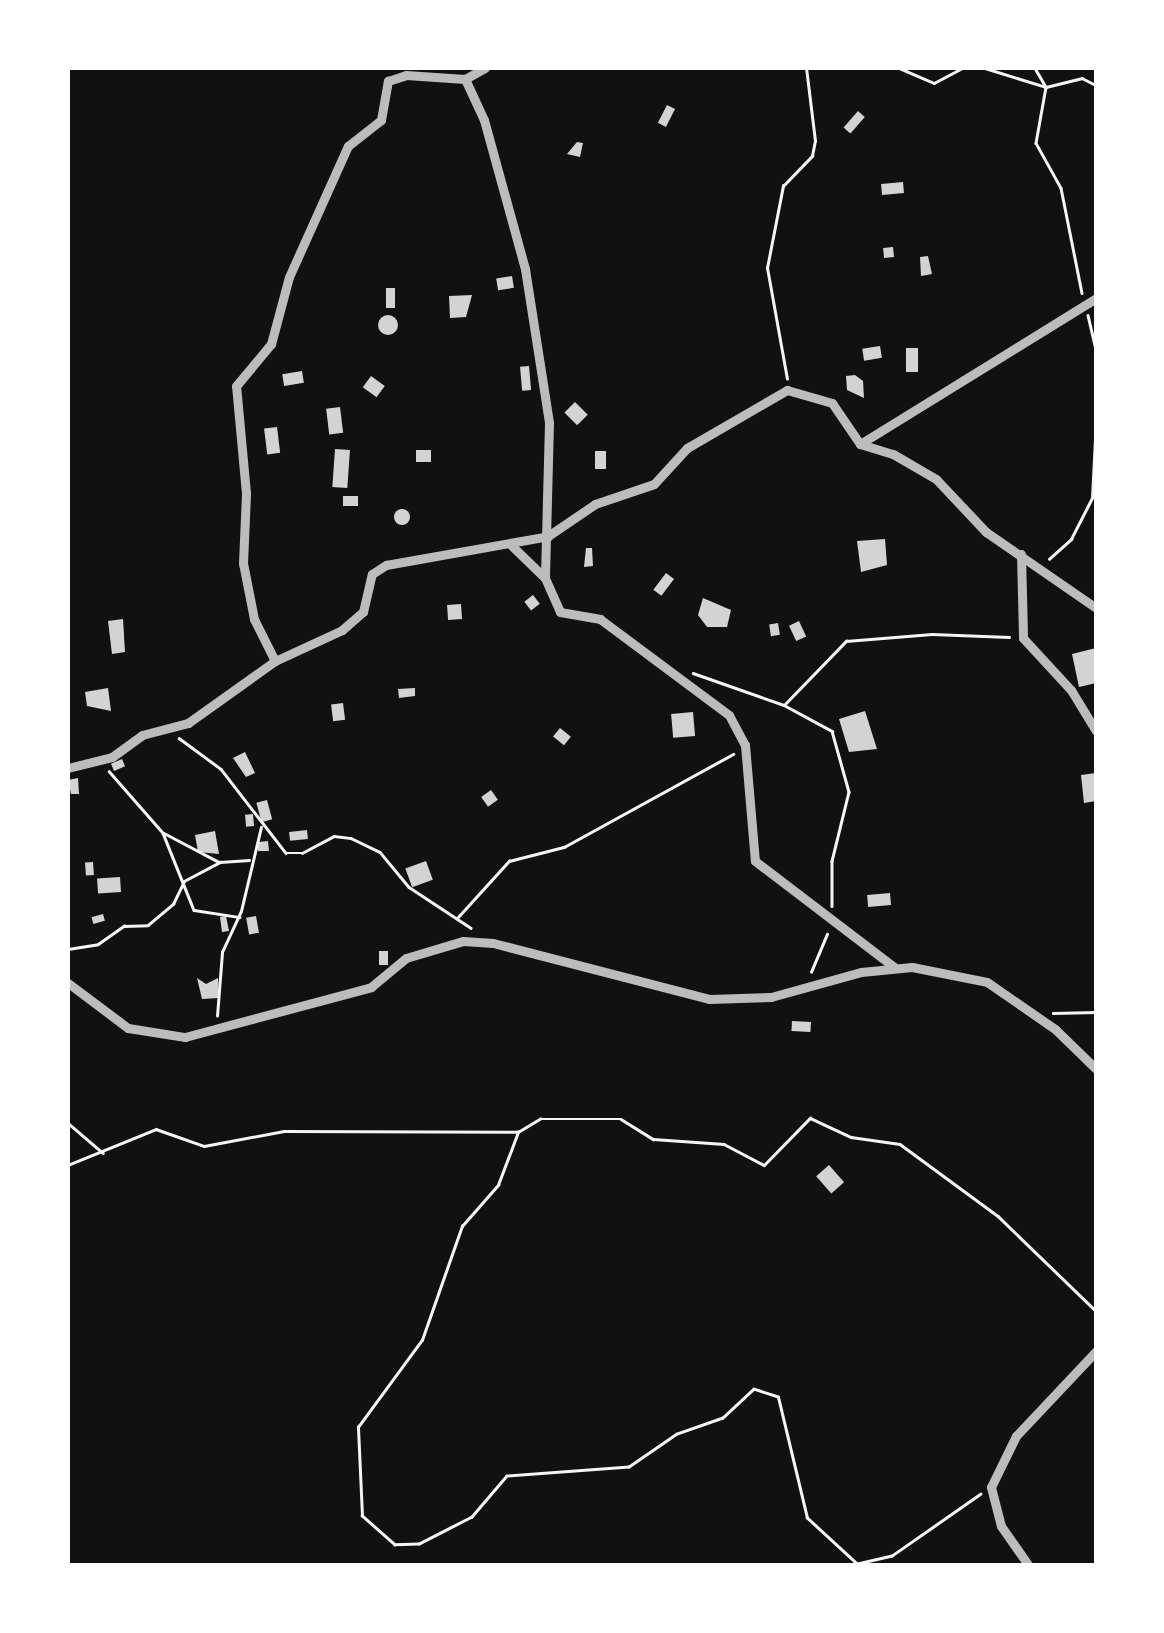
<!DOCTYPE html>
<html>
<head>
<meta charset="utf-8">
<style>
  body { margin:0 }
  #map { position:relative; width:1164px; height:1633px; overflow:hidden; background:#111; font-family:Figtree,sans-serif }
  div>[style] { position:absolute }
  .building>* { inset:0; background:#d3d3d3; transform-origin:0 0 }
  .round { border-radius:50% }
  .path>* { height:2.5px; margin:-1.25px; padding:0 1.25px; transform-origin:1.25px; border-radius:1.25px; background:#f5f5f5 }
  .minor>* { height:9px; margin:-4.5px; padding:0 4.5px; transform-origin:4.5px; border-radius:4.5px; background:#bcbcbc }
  span { translate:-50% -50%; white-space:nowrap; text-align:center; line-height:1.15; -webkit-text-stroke:10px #fff; paint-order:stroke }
  .frame { position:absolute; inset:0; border:70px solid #fff; pointer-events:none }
</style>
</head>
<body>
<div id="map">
  <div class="building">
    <div style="left:667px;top:105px;width:9px;height:20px;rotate:27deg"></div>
    <div style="left:858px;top:111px;width:9px;height:22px;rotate:41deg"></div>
    <div style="clip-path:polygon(577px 142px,583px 143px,580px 157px,567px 154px)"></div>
    <div style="left:903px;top:182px;width:11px;height:22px;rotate:85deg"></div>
    <div style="left:893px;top:247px;width:10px;height:10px;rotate:84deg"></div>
    <div style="clip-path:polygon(928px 256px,932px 274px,921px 276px,920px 257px)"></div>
    <div style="left:512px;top:276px;width:12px;height:16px;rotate:81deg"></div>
    <div style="left:386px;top:288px;width:9px;height:20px"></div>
    <div style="clip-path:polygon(472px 295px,466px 317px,450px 318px,449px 296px)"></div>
    <div class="round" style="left:378px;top:315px;width:20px;height:20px"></div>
    <div style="left:880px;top:346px;width:12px;height:18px;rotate:81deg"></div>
    <div style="left:906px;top:348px;width:12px;height:24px"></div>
    <div style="left:529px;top:366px;width:24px;height:9px;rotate:85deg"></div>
    <div style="left:302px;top:371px;width:12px;height:20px;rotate:81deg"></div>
    <div style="clip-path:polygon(855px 375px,863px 381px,864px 398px,847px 390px,846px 376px)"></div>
    <div style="left:371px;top:376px;width:17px;height:14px;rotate:36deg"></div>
    <div style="left:575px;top:402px;width:18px;height:15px;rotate:45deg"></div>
    <div style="left:340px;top:407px;width:26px;height:14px;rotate:83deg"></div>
    <div style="left:277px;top:427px;width:26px;height:13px;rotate:83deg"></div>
    <div style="left:335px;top:449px;width:15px;height:38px;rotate:4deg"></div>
    <div style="left:416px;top:450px;width:15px;height:12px"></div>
    <div style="left:595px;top:451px;width:11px;height:18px"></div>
    <div style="left:343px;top:496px;width:15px;height:10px"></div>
    <div class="round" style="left:394px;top:509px;width:16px;height:16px"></div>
    <div style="clip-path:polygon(885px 539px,887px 565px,861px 572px,857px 541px)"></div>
    <div style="clip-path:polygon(586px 548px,592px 548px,593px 566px,584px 567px)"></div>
    <div style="left:666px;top:573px;width:10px;height:21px;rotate:37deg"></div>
    <div style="left:533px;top:595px;width:11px;height:11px;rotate:52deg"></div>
    <div style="clip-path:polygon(703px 598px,731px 610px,727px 627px,707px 627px,698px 615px)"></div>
    <div style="left:461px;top:604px;width:15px;height:14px;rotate:86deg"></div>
    <div style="clip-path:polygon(123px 619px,125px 652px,112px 654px,108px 621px)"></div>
    <div style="left:799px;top:621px;width:17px;height:11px;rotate:65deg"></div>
    <div style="left:778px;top:623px;width:12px;height:9px;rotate:81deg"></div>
    <div style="clip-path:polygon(1096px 648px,1096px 683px,1079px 687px,1072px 654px)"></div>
    <div style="clip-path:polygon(108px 688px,111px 711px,87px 706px,85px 692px)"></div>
    <div style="clip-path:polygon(415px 688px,415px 696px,399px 698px,398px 689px)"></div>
    <div style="left:343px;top:703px;width:17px;height:12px;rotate:83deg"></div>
    <div style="clip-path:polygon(865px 711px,877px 749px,849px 752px,839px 719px)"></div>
    <div style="left:693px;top:712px;width:24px;height:22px;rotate:85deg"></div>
    <div style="left:560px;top:728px;width:14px;height:11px;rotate:39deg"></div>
    <div style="clip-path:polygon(245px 752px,255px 773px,246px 777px,233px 758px)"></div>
    <div style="left:122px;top:759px;width:8px;height:12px;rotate:67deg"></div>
    <div style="clip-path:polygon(1096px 773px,1096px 801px,1084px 803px,1081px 775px)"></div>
    <div style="clip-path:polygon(78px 778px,79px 794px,71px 794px,68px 780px)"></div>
    <div style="left:491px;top:790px;width:12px;height:12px;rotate:55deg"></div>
    <div style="left:267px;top:800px;width:20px;height:11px;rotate:75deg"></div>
    <div style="left:253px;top:814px;width:12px;height:8px;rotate:85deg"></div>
    <div style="left:307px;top:830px;width:9px;height:18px;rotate:84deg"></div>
    <div style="clip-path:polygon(215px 831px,219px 854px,198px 852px,195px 835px)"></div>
    <div style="clip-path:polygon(268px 841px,269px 851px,258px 851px,258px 842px)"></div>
    <div style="left:426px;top:861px;width:20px;height:22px;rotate:70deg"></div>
    <div style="left:93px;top:862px;width:13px;height:8px;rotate:86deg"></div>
    <div style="left:120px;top:877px;width:15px;height:23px;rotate:86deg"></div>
    <div style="left:890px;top:893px;width:12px;height:23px;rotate:85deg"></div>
    <div style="left:103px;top:914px;width:7px;height:12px;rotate:74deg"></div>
    <div style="clip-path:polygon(226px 916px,229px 931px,222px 932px,220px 917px)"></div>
    <div style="left:256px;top:916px;width:17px;height:10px;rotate:80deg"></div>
    <div style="left:379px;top:951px;width:9px;height:14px"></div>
    <div style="clip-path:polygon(197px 978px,206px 984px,218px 978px,219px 998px,202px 999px)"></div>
    <div style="left:792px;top:1021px;width:19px;height:10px;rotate:3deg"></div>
    <div style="left:829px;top:1165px;width:23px;height:17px;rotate:49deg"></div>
  </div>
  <div class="path">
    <div style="left:899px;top:68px;width:38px;rotate:23deg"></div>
    <div style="left:934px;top:83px;width:32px;rotate:-28deg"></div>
    <div style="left:985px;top:68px;width:64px;rotate:17.3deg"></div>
    <div style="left:1046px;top:87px;width:37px;rotate:-14deg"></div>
    <div style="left:1082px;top:78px;width:16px;rotate:27deg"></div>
    <div style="left:1035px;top:68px;width:22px;rotate:60deg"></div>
    <div style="left:1046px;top:87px;width:57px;rotate:100.1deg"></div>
    <div style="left:1036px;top:143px;width:51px;rotate:60.9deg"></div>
    <div style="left:1061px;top:188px;width:107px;rotate:78.7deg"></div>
    <div style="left:1088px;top:315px;width:36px;rotate:77deg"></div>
    <div style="left:787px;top:379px;width:113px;rotate:-100.2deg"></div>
    <div style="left:767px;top:268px;width:84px;rotate:-79deg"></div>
    <div style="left:783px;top:186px;width:42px;rotate:-46deg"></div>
    <div style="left:812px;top:156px;width:15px;rotate:-79deg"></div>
    <div style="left:815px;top:141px;width:74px;rotate:-97deg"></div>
    <div style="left:1049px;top:559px;width:30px;rotate:-42deg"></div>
    <div style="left:1071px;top:539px;width:46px;rotate:-62.9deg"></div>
    <div style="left:1092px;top:498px;width:79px;rotate:-87.1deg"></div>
    <div style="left:693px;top:673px;width:96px;rotate:19.4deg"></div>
    <div style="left:784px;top:705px;width:55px;rotate:28.4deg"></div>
    <div style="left:832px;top:731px;width:63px;rotate:74.4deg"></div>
    <div style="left:849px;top:792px;width:71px;rotate:103.8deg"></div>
    <div style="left:832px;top:861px;width:45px;rotate:90deg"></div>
    <div style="left:785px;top:704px;width:88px;rotate:-45.9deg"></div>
    <div style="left:846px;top:641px;width:86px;rotate:-4.7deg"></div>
    <div style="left:932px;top:634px;width:77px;rotate:2.2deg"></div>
    <div style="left:179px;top:738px;width:52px;rotate:36.4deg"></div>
    <div style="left:221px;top:769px;width:106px;rotate:52.3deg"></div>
    <div style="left:286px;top:853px;width:16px"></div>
    <div style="left:302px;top:853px;width:36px;rotate:-28deg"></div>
    <div style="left:334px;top:836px;width:17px;rotate:7deg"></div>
    <div style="left:351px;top:838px;width:32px;rotate:26deg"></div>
    <div style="left:380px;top:852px;width:45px;rotate:50.4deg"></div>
    <div style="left:409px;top:887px;width:74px;rotate:33.5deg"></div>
    <div style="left:109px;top:771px;width:82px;rotate:48.9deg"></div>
    <div style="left:163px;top:833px;width:83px;rotate:68.1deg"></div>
    <div style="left:194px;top:910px;width:46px;rotate:8.8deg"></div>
    <div style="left:164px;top:833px;width:62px;rotate:27.8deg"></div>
    <div style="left:458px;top:917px;width:76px;rotate:-47.7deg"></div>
    <div style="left:509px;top:861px;width:57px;rotate:-14.3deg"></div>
    <div style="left:564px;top:847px;width:193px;rotate:-28.8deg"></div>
    <div style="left:68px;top:949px;width:30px;rotate:-9deg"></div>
    <div style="left:98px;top:944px;width:32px;rotate:-35deg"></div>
    <div style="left:124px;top:926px;width:24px;rotate:-2deg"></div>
    <div style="left:148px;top:925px;width:33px;rotate:-40deg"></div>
    <div style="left:173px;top:904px;width:25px;rotate:-64deg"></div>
    <div style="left:184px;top:881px;width:41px;rotate:-27.8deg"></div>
    <div style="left:220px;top:862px;width:29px;rotate:-4deg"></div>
    <div style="left:811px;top:972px;width:41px;rotate:-67.2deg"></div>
    <div style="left:1053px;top:1013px;width:43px;rotate:-1.3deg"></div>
    <div style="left:217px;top:1016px;width:64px;rotate:-85.5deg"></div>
    <div style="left:222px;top:952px;width:45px;rotate:-65.1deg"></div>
    <div style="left:241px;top:911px;width:86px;rotate:-76.6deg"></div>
    <div style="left:68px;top:1123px;width:46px;rotate:40.6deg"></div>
    <div style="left:68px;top:1165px;width:95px;rotate:-22.2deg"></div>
    <div style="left:156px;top:1129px;width:51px;rotate:19.5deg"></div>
    <div style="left:204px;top:1146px;width:81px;rotate:-10.6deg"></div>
    <div style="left:284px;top:1131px;width:233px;rotate:0.2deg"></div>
    <div style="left:981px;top:1494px;width:108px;rotate:145.1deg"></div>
    <div style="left:892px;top:1556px;width:36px;rotate:167deg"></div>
    <div style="left:857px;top:1564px;width:68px;rotate:-137.4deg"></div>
    <div style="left:807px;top:1518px;width:124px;rotate:-103.5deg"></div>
    <div style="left:778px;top:1397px;width:25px;rotate:-162deg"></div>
    <div style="left:754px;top:1389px;width:42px;rotate:136.9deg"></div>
    <div style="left:723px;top:1418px;width:49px;rotate:160.8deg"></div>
    <div style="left:677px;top:1434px;width:58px;rotate:145.5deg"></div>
    <div style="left:629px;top:1467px;width:122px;rotate:175.8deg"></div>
    <div style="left:507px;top:1476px;width:54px;rotate:130.5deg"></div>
    <div style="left:472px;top:1517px;width:59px;rotate:153deg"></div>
    <div style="left:419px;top:1544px;width:24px;rotate:178deg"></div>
    <div style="left:395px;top:1545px;width:44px;rotate:-138.7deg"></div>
    <div style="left:362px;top:1516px;width:89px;rotate:-92.6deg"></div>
    <div style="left:358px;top:1427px;width:108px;rotate:-53.7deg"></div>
    <div style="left:422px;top:1340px;width:121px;rotate:-70.7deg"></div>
    <div style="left:462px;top:1226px;width:55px;rotate:-48.7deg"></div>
    <div style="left:498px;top:1185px;width:57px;rotate:-69.3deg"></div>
    <div style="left:518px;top:1132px;width:26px;rotate:-31deg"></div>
    <div style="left:540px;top:1119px;width:81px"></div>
    <div style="left:621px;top:1119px;width:38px;rotate:32deg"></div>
    <div style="left:653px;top:1139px;width:71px;rotate:4deg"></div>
    <div style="left:724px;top:1144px;width:45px;rotate:27.7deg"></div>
    <div style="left:764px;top:1165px;width:66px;rotate:-45.6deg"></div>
    <div style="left:810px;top:1118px;width:45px;rotate:24.9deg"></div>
    <div style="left:851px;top:1137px;width:49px;rotate:8.1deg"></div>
    <div style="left:900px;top:1144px;width:122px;rotate:36.3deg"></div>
    <div style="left:998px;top:1216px;width:136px;rotate:44.1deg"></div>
  </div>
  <div class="minor">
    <div style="left:465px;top:79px;width:45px;rotate:65.1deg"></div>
    <div style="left:484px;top:120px;width:155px;rotate:74.6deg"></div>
    <div style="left:525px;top:269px;width:156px;rotate:81.1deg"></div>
    <div style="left:549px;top:423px;width:155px;rotate:91.5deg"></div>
    <div style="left:860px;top:444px;width:278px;rotate:-31.7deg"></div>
    <div style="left:512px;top:546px;width:46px;rotate:44.1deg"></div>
    <div style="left:545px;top:578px;width:37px;rotate:66deg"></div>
    <div style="left:560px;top:612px;width:41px;rotate:9.9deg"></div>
    <div style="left:600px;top:619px;width:161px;rotate:36.7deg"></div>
    <div style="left:729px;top:715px;width:34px;rotate:62deg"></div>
    <div style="left:745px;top:745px;width:116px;rotate:85.1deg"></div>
    <div style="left:755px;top:861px;width:175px;rotate:37.3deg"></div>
    <div style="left:1021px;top:554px;width:84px;rotate:88.6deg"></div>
    <div style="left:1023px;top:638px;width:71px;rotate:47.3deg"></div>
    <div style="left:1071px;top:690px;width:48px;rotate:58.6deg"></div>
    <div style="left:275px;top:661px;width:47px;rotate:-116.6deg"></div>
    <div style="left:254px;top:619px;width:57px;rotate:-101.1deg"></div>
    <div style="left:243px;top:563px;width:70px;rotate:-87.5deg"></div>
    <div style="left:246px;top:493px;width:107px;rotate:-95.3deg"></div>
    <div style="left:236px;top:386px;width:55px;rotate:-50.2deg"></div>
    <div style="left:271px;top:344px;width:69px;rotate:-75deg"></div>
    <div style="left:289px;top:277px;width:144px;rotate:-65.8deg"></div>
    <div style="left:348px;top:146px;width:42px;rotate:-38.2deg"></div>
    <div style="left:381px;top:120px;width:40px;rotate:-80deg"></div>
    <div style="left:388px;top:81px;width:19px;rotate:-18deg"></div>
    <div style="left:406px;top:75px;width:59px;rotate:3.9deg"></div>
    <div style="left:465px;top:79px;width:23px;rotate:-29deg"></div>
    <div style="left:68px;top:768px;width:45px;rotate:-14deg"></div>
    <div style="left:112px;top:757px;width:37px;rotate:-36deg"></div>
    <div style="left:142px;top:735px;width:48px;rotate:-14.6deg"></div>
    <div style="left:188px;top:723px;width:107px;rotate:-35.5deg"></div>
    <div style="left:275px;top:661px;width:74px;rotate:-24.8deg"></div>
    <div style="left:342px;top:630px;width:28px;rotate:-41deg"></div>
    <div style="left:363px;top:612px;width:39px;rotate:-77deg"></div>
    <div style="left:372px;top:574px;width:17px;rotate:-33deg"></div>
    <div style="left:386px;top:565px;width:165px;rotate:-10.1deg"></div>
    <div style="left:548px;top:536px;width:57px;rotate:-34.2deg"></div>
    <div style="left:595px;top:504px;width:62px;rotate:-18.7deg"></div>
    <div style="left:654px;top:484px;width:49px;rotate:-47.5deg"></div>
    <div style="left:687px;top:448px;width:116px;rotate:-30.1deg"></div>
    <div style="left:787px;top:390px;width:47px;rotate:16.1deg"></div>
    <div style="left:832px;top:403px;width:50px;rotate:55.7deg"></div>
    <div style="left:860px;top:444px;width:34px;rotate:17deg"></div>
    <div style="left:893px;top:454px;width:50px;rotate:30.2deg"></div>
    <div style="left:936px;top:479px;width:73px;rotate:46.7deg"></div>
    <div style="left:986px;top:532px;width:134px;rotate:34.6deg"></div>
    <div style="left:68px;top:983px;width:75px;rotate:36.9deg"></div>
    <div style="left:128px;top:1028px;width:58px;rotate:9deg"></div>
    <div style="left:185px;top:1037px;width:193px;rotate:-15deg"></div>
    <div style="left:371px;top:987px;width:45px;rotate:-39.6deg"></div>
    <div style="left:406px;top:958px;width:59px;rotate:-16.6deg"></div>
    <div style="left:463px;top:941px;width:30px;rotate:4deg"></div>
    <div style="left:493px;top:943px;width:223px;rotate:14.5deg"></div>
    <div style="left:709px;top:999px;width:62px;rotate:-1.8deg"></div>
    <div style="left:771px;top:997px;width:93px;rotate:-15.5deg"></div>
    <div style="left:861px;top:972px;width:51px;rotate:-5.6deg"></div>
    <div style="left:912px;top:967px;width:76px;rotate:11.3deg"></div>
    <div style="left:987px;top:982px;width:83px;rotate:34.7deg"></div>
    <div style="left:1055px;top:1029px;width:57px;rotate:44.3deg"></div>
    <div style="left:1029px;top:1566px;width:49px;rotate:-125deg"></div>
    <div style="left:1001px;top:1526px;width:40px;rotate:-104.4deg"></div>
    <div style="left:991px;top:1487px;width:57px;rotate:-63.9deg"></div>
    <div style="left:1016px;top:1436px;width:117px;rotate:-46.7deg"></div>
  </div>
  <div class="frame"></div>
</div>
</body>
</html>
